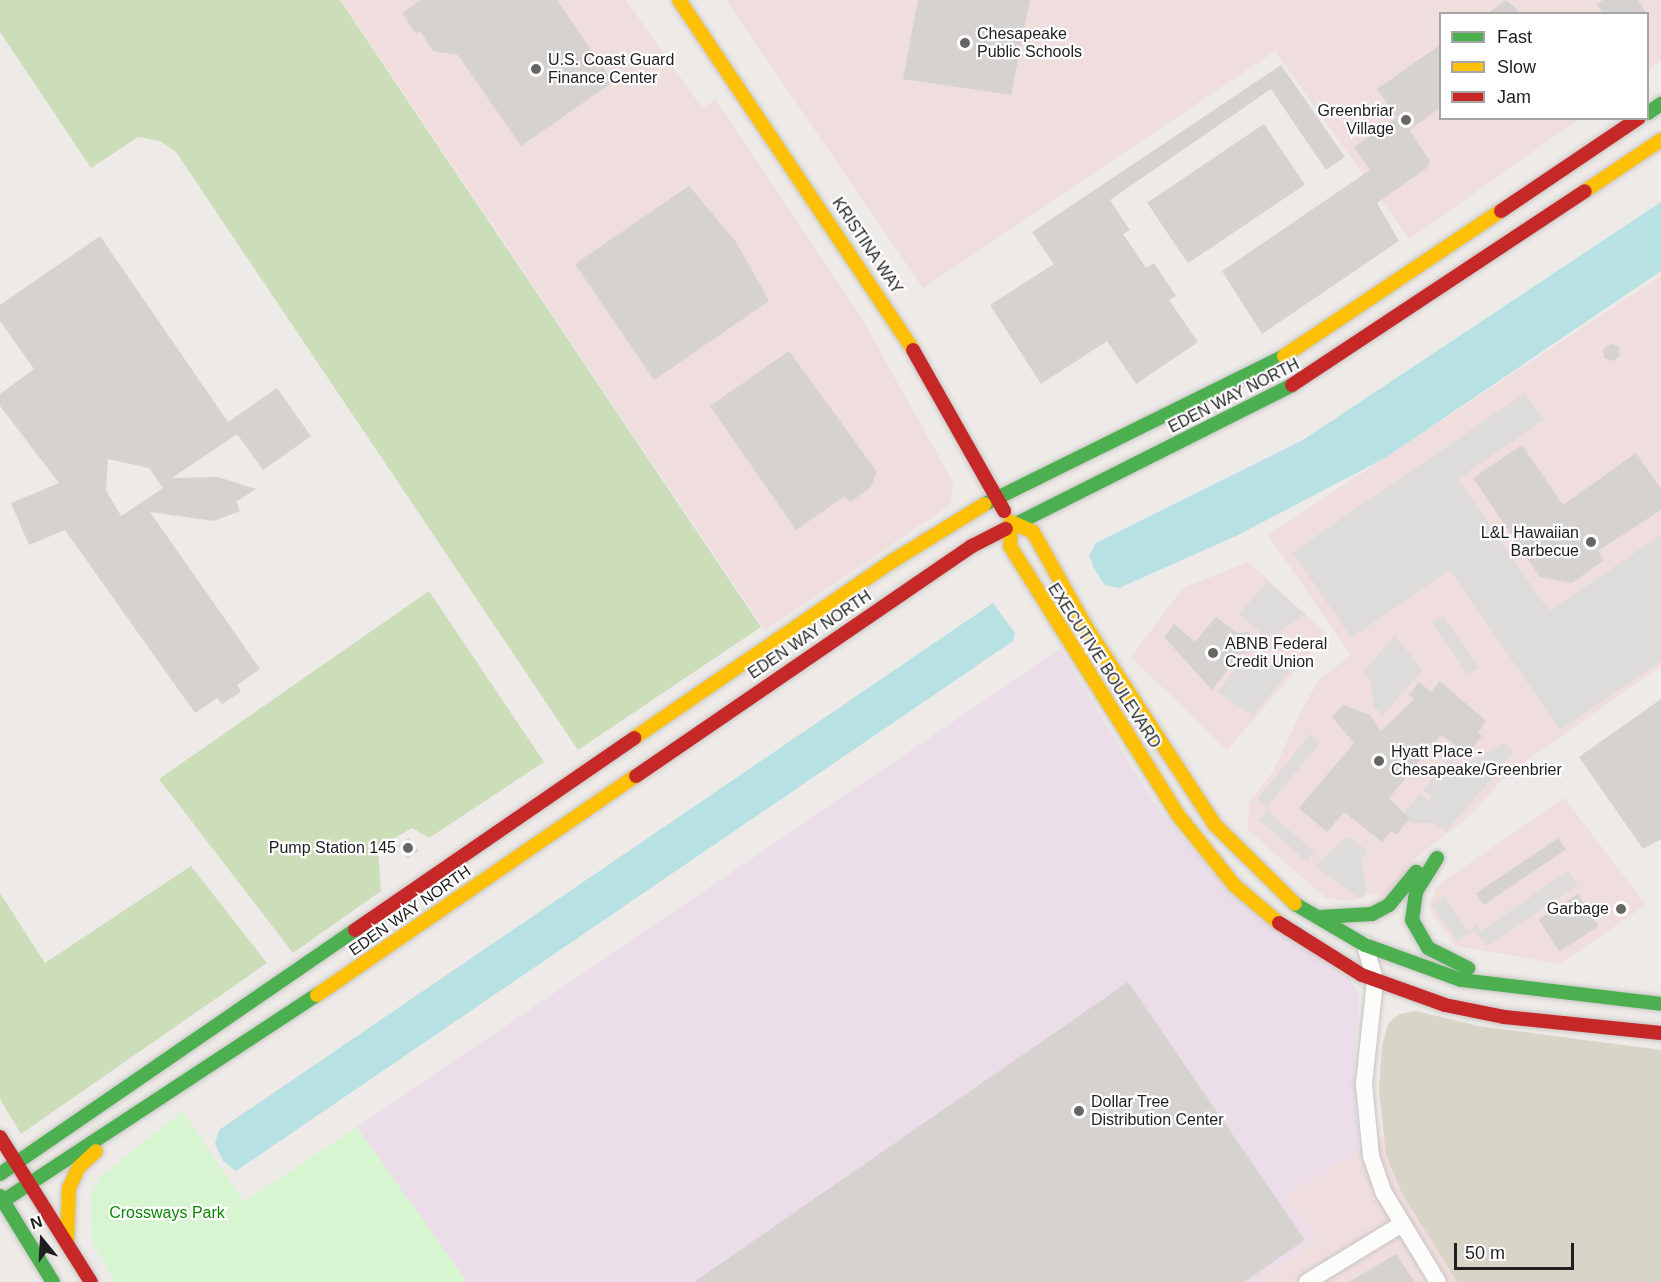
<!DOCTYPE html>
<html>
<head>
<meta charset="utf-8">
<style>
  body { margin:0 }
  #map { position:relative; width:1661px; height:1282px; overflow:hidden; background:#edeae7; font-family:Arial,sans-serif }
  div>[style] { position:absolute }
  .commercial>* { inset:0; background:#f0ddde }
  .industrial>* { inset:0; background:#ebdee8 }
  .construction>* { inset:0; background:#d8d4c8 }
  .forest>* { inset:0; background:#ccddba }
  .park>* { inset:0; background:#d6f5d0 }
  .parking>* { inset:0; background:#dddcdb; transform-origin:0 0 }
  .water>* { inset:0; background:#b8e1e3 }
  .building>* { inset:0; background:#d5d2d0; transform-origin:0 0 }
  .roads { filter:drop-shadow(0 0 2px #c6c5c3) drop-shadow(0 0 2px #c6c5c3) }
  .street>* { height:16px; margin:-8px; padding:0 8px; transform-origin:8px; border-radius:8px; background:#fcfcfb }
  .fast>* { height:14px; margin:-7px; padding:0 7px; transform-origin:7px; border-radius:7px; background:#4caf50 }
  .slow>* { height:14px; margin:-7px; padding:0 7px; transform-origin:7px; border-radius:7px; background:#ffc107 }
  .jam>* { height:14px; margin:-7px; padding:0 7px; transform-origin:7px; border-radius:7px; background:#c62828 }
  .dots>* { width:16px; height:16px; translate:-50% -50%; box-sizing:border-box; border:3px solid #fff; border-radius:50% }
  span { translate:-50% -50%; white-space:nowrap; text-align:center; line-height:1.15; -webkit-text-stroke:4.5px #fff; paint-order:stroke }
  .poi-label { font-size:16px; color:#1f1f1f }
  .left { translate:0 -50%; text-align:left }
  .right { translate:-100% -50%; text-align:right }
  .street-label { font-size:16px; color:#1f1f1f }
  .park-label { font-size:16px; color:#0c8603 }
  .legend { position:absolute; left:1439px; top:12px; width:210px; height:108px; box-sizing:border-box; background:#fff; border:2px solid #a5a5a5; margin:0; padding:8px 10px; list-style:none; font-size:18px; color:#1f1f1f }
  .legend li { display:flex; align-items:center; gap:12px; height:30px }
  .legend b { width:30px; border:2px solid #a5a5a5 }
  .north { position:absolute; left:12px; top:1210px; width:60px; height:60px; -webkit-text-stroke:4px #fff; paint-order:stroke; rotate:342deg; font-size:16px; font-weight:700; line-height:24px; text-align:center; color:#1f1f1f }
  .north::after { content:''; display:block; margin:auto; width:21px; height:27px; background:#1f1f1f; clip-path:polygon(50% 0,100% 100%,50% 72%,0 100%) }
  .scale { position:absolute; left:1454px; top:1243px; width:120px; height:27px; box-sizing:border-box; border:3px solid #1f1f1f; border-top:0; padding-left:8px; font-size:18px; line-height:21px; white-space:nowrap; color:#1f1f1f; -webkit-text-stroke:4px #fff; paint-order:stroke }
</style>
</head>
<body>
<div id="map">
  <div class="commercial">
    <div style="clip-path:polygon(341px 0,626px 0,702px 108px,716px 100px,862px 319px,953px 482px,950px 505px,765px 630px)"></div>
    <div style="clip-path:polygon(726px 0,1661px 0,1661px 60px,1648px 70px,1648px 14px,1440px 14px,1440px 118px,1579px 119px,1409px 239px,1275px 51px,923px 288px)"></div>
    <div style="clip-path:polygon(1661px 276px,1661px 666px,1505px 776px,1471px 815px,1414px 859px,1389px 899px,1374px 893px,1352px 901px,1326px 898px,1248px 830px,1249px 803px,1274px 770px,1304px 705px,1319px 680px,1351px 655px,1268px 535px)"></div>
    <div style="clip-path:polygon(1248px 562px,1327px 634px,1227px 750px,1131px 657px,1183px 588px)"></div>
    <div style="clip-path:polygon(1564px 798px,1646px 905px,1560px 964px,1456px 946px,1429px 908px,1437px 886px)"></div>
    <div style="clip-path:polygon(1384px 1136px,1402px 1194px,1457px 1282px,1256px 1282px,1317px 1240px,1285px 1196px)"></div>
  </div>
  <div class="industrial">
    <div style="clip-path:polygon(1060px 649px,1154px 803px,1211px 871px,1349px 979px,1359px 994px,1354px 1074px,1359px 1151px,1286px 1196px,1317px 1240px,1256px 1282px,467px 1282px,357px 1127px)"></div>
  </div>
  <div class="construction">
    <div style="clip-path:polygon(1416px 1011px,1478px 1026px,1661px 1050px,1661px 1282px,1457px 1282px,1402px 1194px,1386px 1155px,1379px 1090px,1382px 1046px,1388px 1024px,1399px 1014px)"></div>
  </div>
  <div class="forest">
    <div style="clip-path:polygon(0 0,340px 0,761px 627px,578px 750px,176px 152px,160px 141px,138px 137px,91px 168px,0 32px)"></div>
    <div style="clip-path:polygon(429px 591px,544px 762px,429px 838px,412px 828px,378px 848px,381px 891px,293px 953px,159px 779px)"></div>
    <div style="clip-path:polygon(191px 866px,267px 963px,21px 1134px,0 1099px,0 893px,45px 963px)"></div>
  </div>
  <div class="park">
    <div style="clip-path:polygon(182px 1111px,244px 1202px,357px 1127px,467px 1282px,115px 1282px,92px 1241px,91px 1193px,102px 1176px)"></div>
  </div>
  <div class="parking">
    <div style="clip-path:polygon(1525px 393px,1544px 420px,1458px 479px,1549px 611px,1661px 535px,1661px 661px,1560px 730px,1450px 570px,1351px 638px,1293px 552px)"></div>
    <div style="clip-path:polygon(1267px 582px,1306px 615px,1267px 638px,1239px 614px)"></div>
    <div style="left:1443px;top:616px;width:63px;height:13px;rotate:55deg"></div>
    <div style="clip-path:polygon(1395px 635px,1422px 670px,1383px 715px,1374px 707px,1370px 680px,1362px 673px)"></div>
    <div style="clip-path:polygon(1246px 657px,1256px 666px,1282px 662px,1291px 670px,1253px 715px,1217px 692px)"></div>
    <div style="left:1310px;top:734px;width:13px;height:84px;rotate:39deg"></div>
    <div style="clip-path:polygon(1504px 743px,1514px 752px,1446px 832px,1435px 823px,1412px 823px,1402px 815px,1420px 794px,1429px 801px,1432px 797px,1423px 790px,1449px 759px,1459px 767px)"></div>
    <div style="left:1267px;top:811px;width:63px;height:12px;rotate:41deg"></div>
    <div style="clip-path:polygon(1347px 836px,1368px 851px,1361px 860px,1367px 890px,1360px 899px,1315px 866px)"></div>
    <div style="clip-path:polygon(1568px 871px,1578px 885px,1487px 946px,1475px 930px,1457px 941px,1432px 905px,1444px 896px,1468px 931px,1477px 925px,1481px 931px)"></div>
  </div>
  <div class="water">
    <div style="clip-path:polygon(1661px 202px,1661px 271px,1385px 458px,1236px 536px,1119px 588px,1105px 585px,1095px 570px,1089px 556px,1096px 543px,1303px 440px)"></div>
    <div style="clip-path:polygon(993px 603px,1015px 633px,1013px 641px,236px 1171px,223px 1161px,215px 1144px,219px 1130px)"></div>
  </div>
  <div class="building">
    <div style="clip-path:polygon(421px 0,557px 0,613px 82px,521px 146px,458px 55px,433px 51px,420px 31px,416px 34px,402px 13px)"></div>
    <div style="clip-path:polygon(918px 0,1030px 0,1011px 95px,903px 79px)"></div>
    <div style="clip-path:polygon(1506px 0,1522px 14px,1487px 14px)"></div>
    <div style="clip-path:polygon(1603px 0,1638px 0,1647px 14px,1603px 14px,1597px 4px)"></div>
    <div style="clip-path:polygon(1440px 45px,1440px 108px,1409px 130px,1430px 161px,1428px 167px,1377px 203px,1399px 241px,1262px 334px,1222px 271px,1370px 170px,1354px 147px,1397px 117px,1377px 89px)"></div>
    <div style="clip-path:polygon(1281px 65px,1345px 157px,1326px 170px,1271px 89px,1110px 200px,1130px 230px,1123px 234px,1146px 268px,1154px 263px,1176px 296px,1169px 300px,1198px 342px,1136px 384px,1107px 341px,1041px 384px,990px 305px,1054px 264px,1032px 232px)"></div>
    <div style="left:1264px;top:124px;width:73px;height:141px;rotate:56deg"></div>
    <div style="clip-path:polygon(689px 186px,736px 242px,769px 301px,654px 380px,575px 264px)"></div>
    <div style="clip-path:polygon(evenodd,100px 236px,228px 422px,277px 388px,311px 436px,263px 470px,237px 434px,172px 478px,218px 477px,256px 489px,236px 502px,240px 511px,214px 521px,150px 512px,260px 669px,237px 685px,241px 692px,222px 704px,217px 698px,195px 713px,65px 530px,29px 545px,11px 503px,59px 483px,0 406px,0 394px,34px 369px,0 321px,0 305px,100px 236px,108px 459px,149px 468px,163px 488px,121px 516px,106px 490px,108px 459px)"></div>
    <div style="clip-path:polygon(1611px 344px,1619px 347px,1620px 356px,1612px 361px,1604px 358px,1603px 349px)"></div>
    <div style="clip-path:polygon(789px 351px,877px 472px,870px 488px,850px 502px,845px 496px,796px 530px,710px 406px)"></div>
    <div style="clip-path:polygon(1522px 445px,1563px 505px,1636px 453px,1661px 489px,1661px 510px,1598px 551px,1604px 560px,1572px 583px,1540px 577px,1473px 478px)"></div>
    <div style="clip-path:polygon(1216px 617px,1238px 633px,1249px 632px,1250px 652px,1240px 654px,1212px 690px,1164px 637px,1174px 624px,1195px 642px)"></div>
    <div style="clip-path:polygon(1440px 681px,1486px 721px,1478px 732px,1482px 736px,1468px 753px,1441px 735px,1389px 798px,1410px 819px,1396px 835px,1391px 831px,1382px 842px,1344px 812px,1327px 832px,1299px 808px,1354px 743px,1332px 717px,1343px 705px,1370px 715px,1381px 731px,1414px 699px,1409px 695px,1419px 682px,1431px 692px)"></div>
    <div style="clip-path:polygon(1661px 699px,1661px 839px,1643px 849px,1579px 757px)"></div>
    <div style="left:409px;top:838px;width:16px;height:13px;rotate:55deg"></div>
    <div style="left:1558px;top:838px;width:14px;height:99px;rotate:56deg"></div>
    <div style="left:1578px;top:894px;width:38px;height:47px;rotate:57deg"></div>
    <div style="clip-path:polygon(1128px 982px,1305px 1240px,1244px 1282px,694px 1282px)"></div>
    <div style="clip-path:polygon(1396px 1254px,1415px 1282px,1349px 1282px)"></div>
  </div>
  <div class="roads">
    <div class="street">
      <div style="left:1365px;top:945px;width:37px;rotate:74deg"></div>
      <div style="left:1375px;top:981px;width:104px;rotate:96.1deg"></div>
      <div style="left:1364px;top:1084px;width:72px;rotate:84.4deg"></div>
      <div style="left:1371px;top:1156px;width:39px;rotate:71deg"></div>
      <div style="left:1384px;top:1193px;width:104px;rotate:58.8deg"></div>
      <div style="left:1307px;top:1282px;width:111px;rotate:-31.4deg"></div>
    </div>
    <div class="fast">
      <div style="left:1648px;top:113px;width:16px;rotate:-35deg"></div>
      <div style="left:985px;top:504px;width:334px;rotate:-26.3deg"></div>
      <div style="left:1006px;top:529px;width:320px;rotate:-26.7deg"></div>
      <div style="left:1437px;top:858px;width:40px;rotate:122deg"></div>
      <div style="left:1416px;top:892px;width:28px;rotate:98deg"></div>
      <div style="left:1412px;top:920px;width:32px;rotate:60deg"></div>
      <div style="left:1428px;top:948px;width:45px;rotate:26.6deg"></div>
      <div style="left:1295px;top:904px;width:81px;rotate:30.4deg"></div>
      <div style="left:1365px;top:945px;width:102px;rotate:20deg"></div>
      <div style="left:1461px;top:980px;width:201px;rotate:6.8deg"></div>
      <div style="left:1319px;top:917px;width:53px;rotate:-3.2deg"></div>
      <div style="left:1372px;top:914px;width:19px;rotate:-28deg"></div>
      <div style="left:1389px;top:905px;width:43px;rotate:-50.7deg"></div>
      <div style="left:0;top:1174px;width:431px;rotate:-34.5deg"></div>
      <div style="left:0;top:1196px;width:101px;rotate:58.4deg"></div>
      <div style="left:3px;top:1201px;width:376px;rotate:-33.3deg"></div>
    </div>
    <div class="slow">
      <div style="left:679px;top:0;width:421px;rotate:56.2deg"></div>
      <div style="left:1585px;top:191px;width:92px;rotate:-33.9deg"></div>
      <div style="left:1284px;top:356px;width:261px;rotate:-33.8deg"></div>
      <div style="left:1011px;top:522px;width:24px;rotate:92deg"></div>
      <div style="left:1010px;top:546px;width:317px;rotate:58deg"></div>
      <div style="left:1178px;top:815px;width:90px;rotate:51.3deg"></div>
      <div style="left:1234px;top:885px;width:59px;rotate:40.2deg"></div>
      <div style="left:1011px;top:522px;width:24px;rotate:24deg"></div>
      <div style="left:1033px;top:532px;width:109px;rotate:60.8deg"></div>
      <div style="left:1086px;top:627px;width:236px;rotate:56.9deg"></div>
      <div style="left:1215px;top:825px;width:112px;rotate:44.6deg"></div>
      <div style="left:634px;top:738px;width:311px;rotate:-34.4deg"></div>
      <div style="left:891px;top:562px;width:110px;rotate:-31.7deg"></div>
      <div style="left:317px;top:995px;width:387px;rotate:-34.5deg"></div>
      <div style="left:67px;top:1244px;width:56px;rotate:-88deg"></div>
      <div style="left:69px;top:1188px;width:23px;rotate:-65deg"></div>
      <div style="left:79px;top:1167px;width:23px;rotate:-43deg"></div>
    </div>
    <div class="jam">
      <div style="left:1501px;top:211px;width:166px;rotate:-34deg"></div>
      <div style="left:913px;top:350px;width:185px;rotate:60.5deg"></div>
      <div style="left:1292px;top:385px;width:351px;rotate:-33.5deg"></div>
      <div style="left:636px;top:776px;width:407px;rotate:-34.4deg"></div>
      <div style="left:972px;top:546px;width:38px;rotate:-27deg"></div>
      <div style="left:1279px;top:923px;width:98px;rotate:32.1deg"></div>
      <div style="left:1362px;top:975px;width:88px;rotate:19.9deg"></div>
      <div style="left:1445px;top:1005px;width:60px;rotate:11.5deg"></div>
      <div style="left:1504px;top:1017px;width:158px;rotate:5.8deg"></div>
      <div style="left:355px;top:930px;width:339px;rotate:-34.5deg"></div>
      <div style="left:0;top:1137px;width:171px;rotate:57.9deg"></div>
    </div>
  </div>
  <div class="dots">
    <div style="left:965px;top:43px;background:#676665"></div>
    <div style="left:536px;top:69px;background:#676665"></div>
    <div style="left:1406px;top:120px;background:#676665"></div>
    <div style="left:1591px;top:542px;background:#676665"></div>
    <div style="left:1213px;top:653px;background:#676665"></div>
    <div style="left:1379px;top:761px;background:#676665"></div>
    <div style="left:408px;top:848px;background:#676665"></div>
    <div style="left:1621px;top:909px;background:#676665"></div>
    <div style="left:1079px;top:1111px;background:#676665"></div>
  </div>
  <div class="poi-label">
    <span class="left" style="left:977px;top:43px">Chesapeake<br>Public Schools</span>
    <span class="left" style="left:548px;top:69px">U.S. Coast Guard<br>Finance Center</span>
    <span class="right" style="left:1394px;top:120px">Greenbriar<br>Village</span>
    <span class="right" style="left:1579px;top:542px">L&amp;L Hawaiian<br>Barbecue</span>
    <span class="left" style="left:1225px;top:653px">ABNB Federal<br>Credit Union</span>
    <span class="left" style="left:1391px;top:761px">Hyatt Place -<br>Chesapeake/Greenbrier</span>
    <span class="right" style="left:396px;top:848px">Pump Station 145</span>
    <span class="right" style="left:1609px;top:909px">Garbage</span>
    <span class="left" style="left:1091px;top:1111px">Dollar Tree<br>Distribution Center</span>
  </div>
  <div class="street-label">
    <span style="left:867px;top:246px;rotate:56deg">KRISTINA WAY</span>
    <span style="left:1234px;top:396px;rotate:-27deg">EDEN WAY NORTH</span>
    <span style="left:810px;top:635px;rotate:-34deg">EDEN WAY NORTH</span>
    <span style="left:1104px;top:666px;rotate:57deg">EXECUTIVE BOULEVARD</span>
    <span style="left:410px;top:911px;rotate:-35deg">EDEN WAY NORTH</span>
  </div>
  <div class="park-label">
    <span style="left:167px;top:1213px">Crossways Park</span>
  </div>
  <ul class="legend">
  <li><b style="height:8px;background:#4caf50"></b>Fast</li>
  <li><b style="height:8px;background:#ffc107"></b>Slow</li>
  <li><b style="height:8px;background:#c62828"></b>Jam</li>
  </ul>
  <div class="north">N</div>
  <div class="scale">50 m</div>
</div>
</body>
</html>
